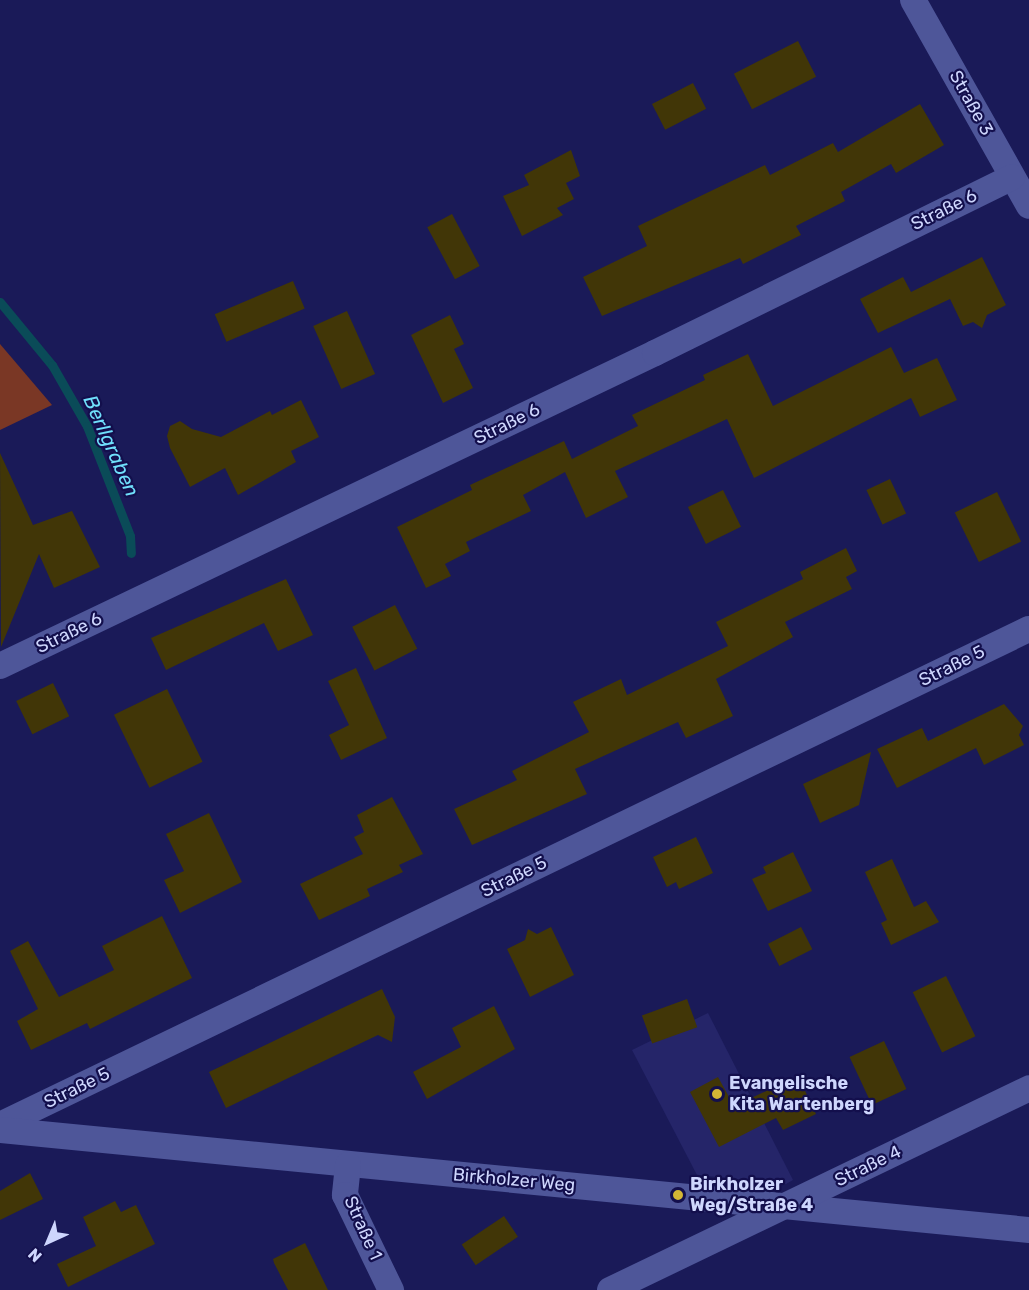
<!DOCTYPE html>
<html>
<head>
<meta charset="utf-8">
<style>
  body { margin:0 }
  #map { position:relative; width:1029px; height:1290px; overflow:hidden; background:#1a1a58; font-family:Rubik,sans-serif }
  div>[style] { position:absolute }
  .built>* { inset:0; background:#252569 }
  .green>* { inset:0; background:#7a3725 }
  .stream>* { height:9px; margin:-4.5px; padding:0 4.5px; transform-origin:4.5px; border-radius:4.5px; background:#0a4b58 }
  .building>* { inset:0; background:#413607; transform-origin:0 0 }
  .street>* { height:26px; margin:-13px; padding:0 13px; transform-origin:13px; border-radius:13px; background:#4e5699 }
  .dots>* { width:16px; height:16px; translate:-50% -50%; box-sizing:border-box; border:3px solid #130f4c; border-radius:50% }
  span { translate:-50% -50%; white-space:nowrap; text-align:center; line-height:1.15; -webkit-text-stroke:4.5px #130f4c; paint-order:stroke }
  .street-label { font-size:18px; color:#ced6fd }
  .poi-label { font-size:18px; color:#ced6fd; font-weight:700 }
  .left { translate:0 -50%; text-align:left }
  .water-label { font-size:20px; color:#70e0fc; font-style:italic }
  .north { position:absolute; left:18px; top:1212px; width:60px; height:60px; -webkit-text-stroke:4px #130f4c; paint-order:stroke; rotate:224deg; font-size:16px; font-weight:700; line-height:24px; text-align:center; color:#ced6fd }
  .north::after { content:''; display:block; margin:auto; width:21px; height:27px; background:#ced6fd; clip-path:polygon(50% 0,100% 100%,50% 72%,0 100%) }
</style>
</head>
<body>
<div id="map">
  <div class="built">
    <div style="clip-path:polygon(708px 1013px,793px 1180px,786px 1184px,697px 1175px,632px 1050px)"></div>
  </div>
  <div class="green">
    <div style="clip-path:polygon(0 344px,52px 405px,0 430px)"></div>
  </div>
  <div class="stream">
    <div style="left:0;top:302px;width:82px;rotate:50.5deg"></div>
    <div style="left:52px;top:365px;width:70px;rotate:60.2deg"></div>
    <div style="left:87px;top:426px;width:118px;rotate:68.6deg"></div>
    <div style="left:130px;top:536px;width:17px;rotate:87deg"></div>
  </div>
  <div class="building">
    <div style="left:798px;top:41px;width:40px;height:72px;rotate:63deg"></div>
    <div style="left:693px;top:83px;width:29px;height:46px;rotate:63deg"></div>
    <div style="clip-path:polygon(920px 104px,944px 145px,896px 173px,891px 164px,841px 192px,845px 201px,796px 226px,801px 235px,743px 264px,740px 258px,602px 316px,583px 277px,647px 246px,638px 226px,765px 165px,770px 175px,833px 143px,838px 152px)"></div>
    <div style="clip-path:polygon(571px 150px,580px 176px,566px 183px,574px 199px,557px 208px,563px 215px,522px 236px,503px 196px,529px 185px,524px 175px)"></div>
    <div style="left:452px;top:214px;width:59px;height:28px;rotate:62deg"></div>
    <div style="clip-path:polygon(982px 257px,1006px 305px,987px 315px,982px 328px,973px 322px,963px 326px,950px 299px,878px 333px,860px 299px,903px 277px,911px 292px)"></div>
    <div style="left:293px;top:281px;width:30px;height:85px;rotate:67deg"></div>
    <div style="left:347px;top:311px;width:69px;height:37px;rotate:66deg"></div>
    <div style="clip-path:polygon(450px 315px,464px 344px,454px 349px,473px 388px,443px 403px,411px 335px)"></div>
    <div style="clip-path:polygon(891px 347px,904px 373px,937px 358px,957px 400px,920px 417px,911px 398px,754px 478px,727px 419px,615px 471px,628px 497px,586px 518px,565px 472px,523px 495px,531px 511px,466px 542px,470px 551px,445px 564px,451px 576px,426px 588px,397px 527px,472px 490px,470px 485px,564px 441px,572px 459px,638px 426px,632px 415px,705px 380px,703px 375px,748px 354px,773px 406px)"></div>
    <div style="clip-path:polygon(301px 400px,319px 437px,291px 451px,296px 462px,238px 495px,225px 468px,190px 487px,170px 448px,167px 436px,170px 426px,180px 421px,192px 429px,221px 437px,270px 411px,272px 415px)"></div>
    <div style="clip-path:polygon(0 453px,33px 525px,72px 511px,100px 567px,54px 588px,39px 554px,1px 647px)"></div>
    <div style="left:890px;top:479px;width:38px;height:26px;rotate:65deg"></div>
    <div style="left:723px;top:490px;width:41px;height:39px;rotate:64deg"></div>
    <div style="left:997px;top:492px;width:55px;height:47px;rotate:64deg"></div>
    <div style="clip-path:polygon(846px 548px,857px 571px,846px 577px,852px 589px,785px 622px,793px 637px,716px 679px,733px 716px,686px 738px,678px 722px,575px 769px,587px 794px,472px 845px,454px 809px,517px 780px,512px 771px,589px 732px,573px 702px,621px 679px,627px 695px,728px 646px,716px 622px,803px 579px,800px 572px)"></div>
    <div style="clip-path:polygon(286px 579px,313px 635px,278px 651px,264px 623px,166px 670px,151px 638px)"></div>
    <div style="left:395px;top:605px;width:49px;height:48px;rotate:63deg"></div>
    <div style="clip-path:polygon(356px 668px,387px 738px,341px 760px,329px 735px,349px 725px,328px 681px)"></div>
    <div style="left:53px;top:683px;width:37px;height:41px;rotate:64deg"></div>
    <div style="left:167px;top:689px;width:81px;height:59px;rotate:64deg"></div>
    <div style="clip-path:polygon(1004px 704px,1023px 726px,1019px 735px,1024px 745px,984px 765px,976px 748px,897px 788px,877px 749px,922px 728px,928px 741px)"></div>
    <div style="clip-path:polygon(871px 752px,859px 805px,820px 823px,803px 784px)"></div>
    <div style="clip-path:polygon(392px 797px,423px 854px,399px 865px,403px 872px,367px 889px,370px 896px,319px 920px,300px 884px,363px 854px,354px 837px,364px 832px,357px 815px)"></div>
    <div style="clip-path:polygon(209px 813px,242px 882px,180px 913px,164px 880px,184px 871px,166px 834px)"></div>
    <div style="clip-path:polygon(696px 837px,713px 873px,679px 889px,676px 882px,667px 887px,653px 857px)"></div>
    <div style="clip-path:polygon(793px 852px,812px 891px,768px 911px,752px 879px,766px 873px,763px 867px)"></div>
    <div style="clip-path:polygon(892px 859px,914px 907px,926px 901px,939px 922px,891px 945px,881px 923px,887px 920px,865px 872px)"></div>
    <div style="clip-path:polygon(162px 916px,192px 978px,90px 1029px,87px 1023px,31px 1050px,17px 1021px,38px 1009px,10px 951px,28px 941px,59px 997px,114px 970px,102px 946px)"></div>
    <div style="clip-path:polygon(551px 927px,574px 975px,530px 997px,507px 949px,525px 940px,528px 929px,537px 934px)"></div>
    <div style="left:801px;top:927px;width:25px;height:37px;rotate:63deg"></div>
    <div style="left:946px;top:976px;width:67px;height:37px;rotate:64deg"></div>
    <div style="clip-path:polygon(382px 989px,395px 1017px,392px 1042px,378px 1035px,226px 1108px,209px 1072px)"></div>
    <div style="left:687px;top:999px;width:30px;height:48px;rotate:70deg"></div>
    <div style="clip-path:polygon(494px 1006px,515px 1049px,427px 1099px,413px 1072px,461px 1047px,452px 1028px)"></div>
    <div style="left:884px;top:1041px;width:53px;height:38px;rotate:65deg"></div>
    <div style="clip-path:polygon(798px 1076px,816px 1114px,783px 1130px,776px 1118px,719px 1147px,690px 1092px,718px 1077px,734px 1106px)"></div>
    <div style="clip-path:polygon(30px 1173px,43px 1199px,0 1220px,0 1191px)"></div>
    <div style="clip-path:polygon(115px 1201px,121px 1212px,136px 1205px,155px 1244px,68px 1287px,57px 1264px,96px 1246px,83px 1217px)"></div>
    <div style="left:504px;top:1216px;width:25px;height:51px;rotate:56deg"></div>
    <div style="clip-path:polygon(305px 1243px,328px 1290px,288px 1290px,274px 1263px,273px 1259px)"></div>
  </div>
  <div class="street">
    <div style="left:913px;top:0;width:236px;rotate:60.6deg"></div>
    <div style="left:0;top:666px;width:726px;rotate:-25.54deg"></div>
    <div style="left:655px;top:353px;width:398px;rotate:-26.2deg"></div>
    <div style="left:0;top:1125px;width:1142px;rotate:-25.74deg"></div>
    <div style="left:0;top:1130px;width:1034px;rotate:5.55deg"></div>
    <div style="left:348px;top:1165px;width:30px;rotate:96deg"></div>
    <div style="left:345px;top:1195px;width:106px;rotate:64.2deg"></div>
    <div style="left:610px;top:1290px;width:465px;rotate:-25.7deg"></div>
  </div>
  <div class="dots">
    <div style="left:717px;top:1094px;background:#d3b635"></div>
    <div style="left:678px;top:1195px;background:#d3b635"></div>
  </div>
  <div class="street-label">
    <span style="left:971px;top:103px;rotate:61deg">Straße 3</span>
    <span style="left:944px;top:210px;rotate:-26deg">Straße 6</span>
    <span style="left:507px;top:424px;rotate:-26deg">Straße 6</span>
    <span style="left:69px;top:633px;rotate:-26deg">Straße 6</span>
    <span style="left:952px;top:666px;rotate:-26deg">Straße 5</span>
    <span style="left:514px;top:877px;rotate:-26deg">Straße 5</span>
    <span style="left:77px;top:1088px;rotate:-26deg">Straße 5</span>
    <span style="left:868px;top:1166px;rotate:-26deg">Straße 4</span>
    <span style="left:514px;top:1180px;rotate:5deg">Birkholzer Weg</span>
    <span style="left:363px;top:1228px;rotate:66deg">Straße 1</span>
  </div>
  <div class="poi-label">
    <span class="left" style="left:729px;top:1094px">Evangelische<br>Kita Wartenberg</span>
    <span class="left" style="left:690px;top:1195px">Birkholzer<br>Weg/Straße 4</span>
  </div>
  <div class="water-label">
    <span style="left:111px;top:446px;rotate:66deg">Berllgraben</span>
  </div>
  <div class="north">N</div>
</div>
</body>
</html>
